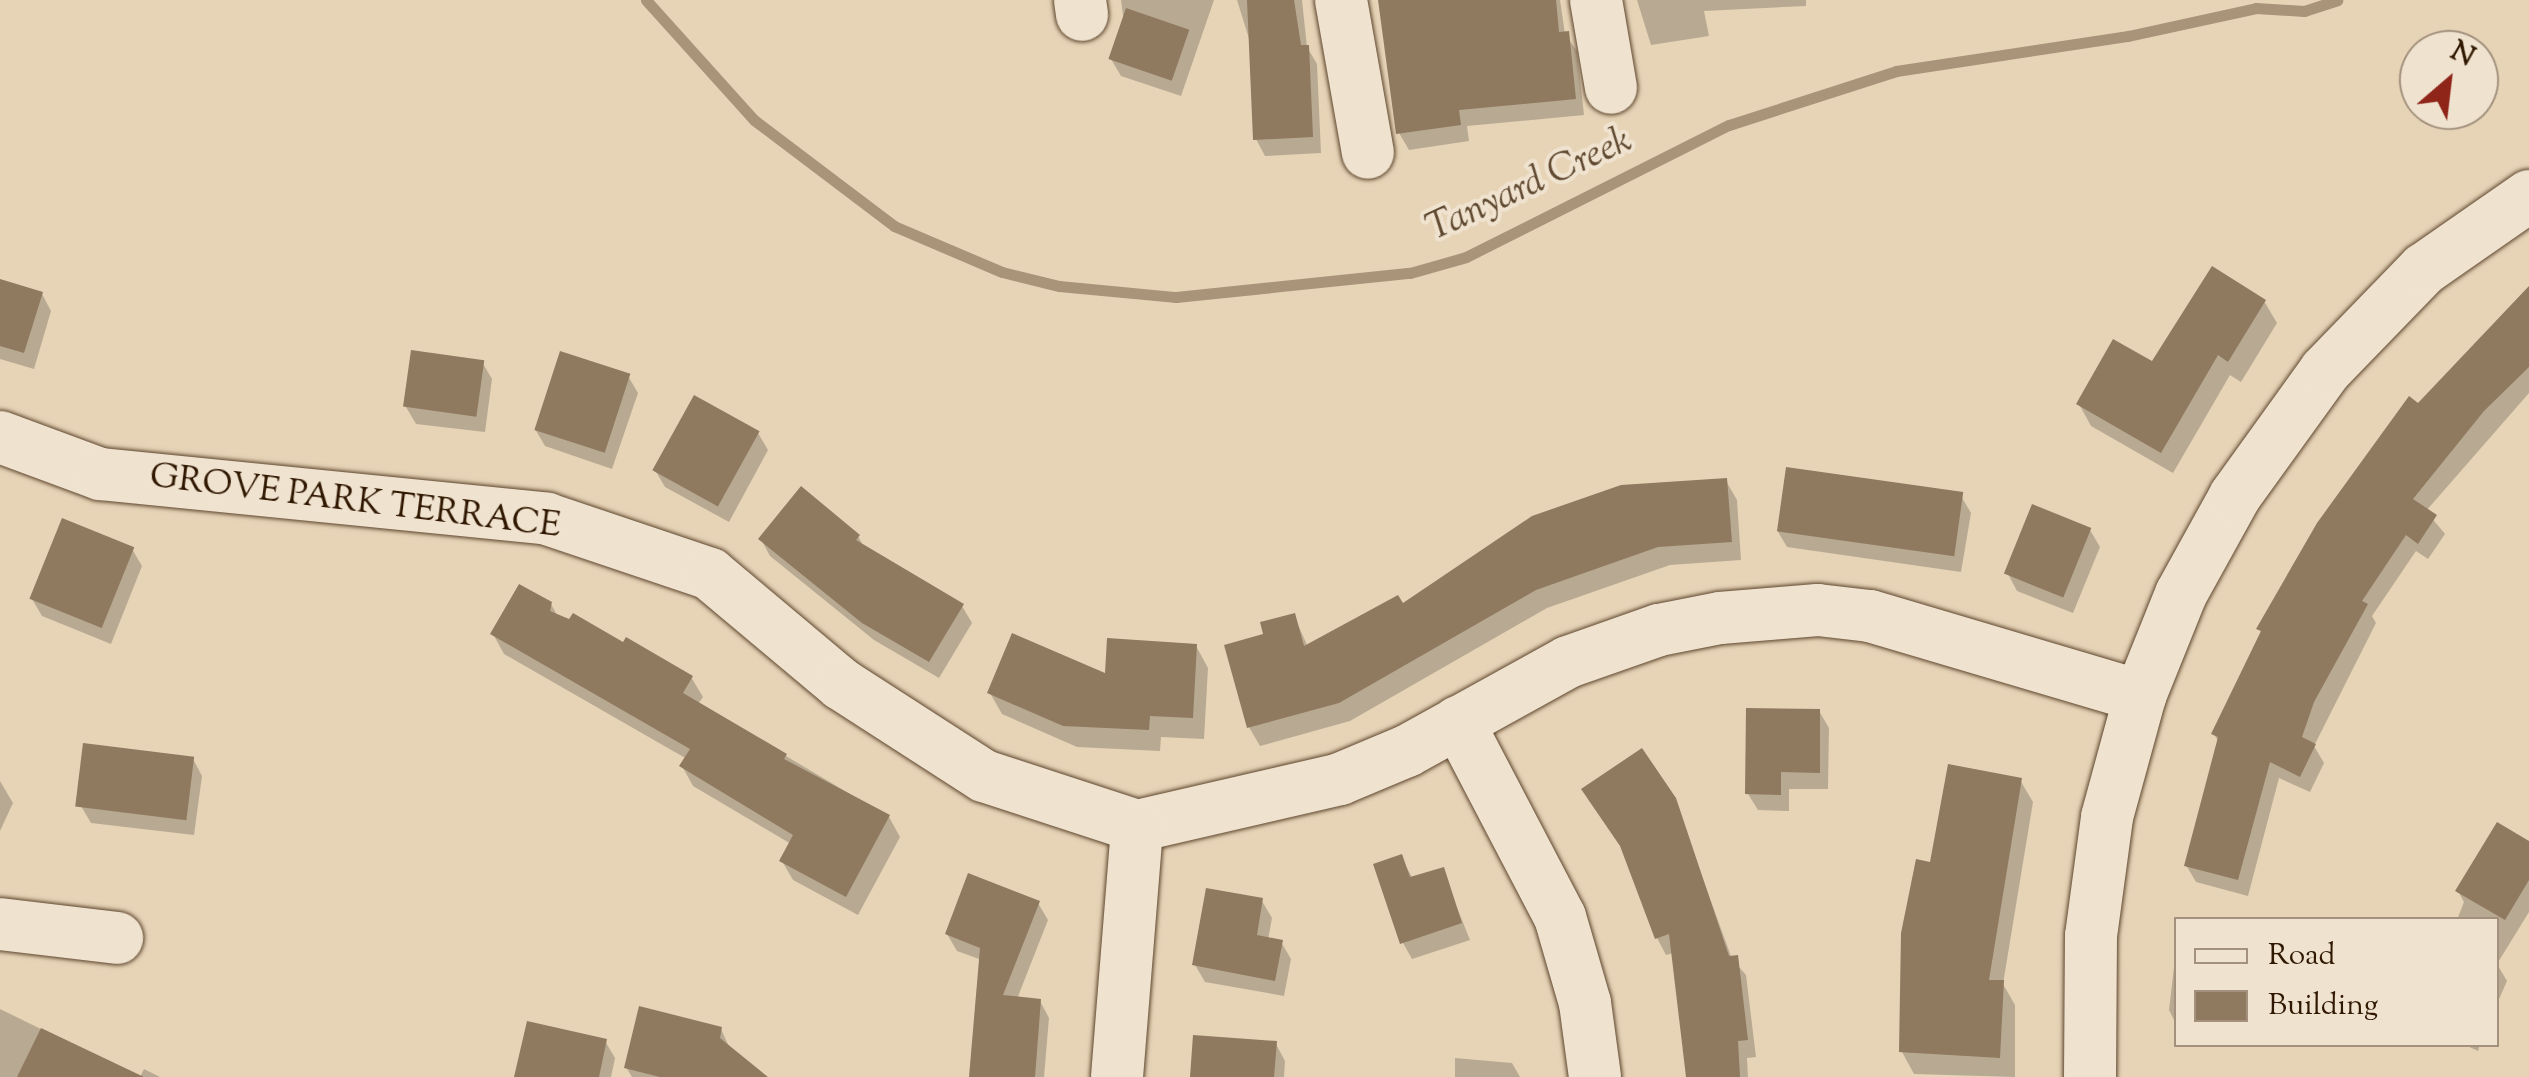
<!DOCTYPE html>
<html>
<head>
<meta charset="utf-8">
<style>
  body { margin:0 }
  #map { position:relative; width:2529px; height:1077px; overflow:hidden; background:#e7d4b7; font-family:"Sorts Mill Goudy",serif }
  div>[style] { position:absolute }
  .shadow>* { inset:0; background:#0003 }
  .stream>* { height:11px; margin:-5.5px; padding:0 5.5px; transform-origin:5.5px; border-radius:5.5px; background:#a99479 }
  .building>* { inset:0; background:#8f795f; transform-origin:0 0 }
  .roads { filter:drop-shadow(0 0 2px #5e462e) drop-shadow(0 0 2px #5e462e) }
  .minor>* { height:52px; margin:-26px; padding:0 26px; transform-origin:26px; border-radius:26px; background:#efe3d0 }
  span { translate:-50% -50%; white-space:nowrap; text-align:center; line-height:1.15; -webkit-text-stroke:8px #efe3d0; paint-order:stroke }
  .street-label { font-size:35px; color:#301700 }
  .water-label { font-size:38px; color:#604930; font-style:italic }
  .legend { position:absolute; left:2174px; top:917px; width:325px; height:130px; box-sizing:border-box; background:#efe3d0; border:2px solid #a3917d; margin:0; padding:12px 18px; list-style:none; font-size:30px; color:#301700 }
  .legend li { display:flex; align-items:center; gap:20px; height:50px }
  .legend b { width:50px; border:2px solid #a3917d }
  .north { position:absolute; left:2399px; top:30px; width:100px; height:100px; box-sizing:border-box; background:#efe3d0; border:2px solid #a3917d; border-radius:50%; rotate:28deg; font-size:28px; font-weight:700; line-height:40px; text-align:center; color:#301700 }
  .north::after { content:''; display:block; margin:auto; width:35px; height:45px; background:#8f2418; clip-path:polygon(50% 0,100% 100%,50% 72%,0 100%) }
</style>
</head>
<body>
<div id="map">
  <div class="shadow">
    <div style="clip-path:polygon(1121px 0,1214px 0,1181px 96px,1121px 76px,1111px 59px,1124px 23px)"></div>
    <div style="clip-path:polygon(1237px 0,1302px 0,1307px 47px,1317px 64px,1321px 153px,1265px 156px,1256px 139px,1251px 45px)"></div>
    <div style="clip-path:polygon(1382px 0,1560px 0,1565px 34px,1577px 51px,1584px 115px,1467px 126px,1469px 141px,1409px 150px,1399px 133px)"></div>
    <div style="clip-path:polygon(1637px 0,1806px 0,1806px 6px,1704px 11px,1709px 36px,1651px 45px)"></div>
    <div style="clip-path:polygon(0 281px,42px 294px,51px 311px,34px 369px,0 359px)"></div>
    <div style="clip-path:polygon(2264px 301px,2277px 323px,2241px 382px,2230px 375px,2173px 473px,2091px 426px,2079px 404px)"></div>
    <div style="clip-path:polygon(2529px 309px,2529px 393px,2426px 511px,2445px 534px,2428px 559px,2416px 551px,2372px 616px,2376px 623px,2314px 746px,2324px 763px,2310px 792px,2279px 778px,2248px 896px,2196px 882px,2186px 865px,2219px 743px,2214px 734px,2262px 634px,2259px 629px,2418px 407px)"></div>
    <div style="clip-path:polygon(482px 362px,492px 379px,485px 432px,416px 424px,406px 407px)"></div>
    <div style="clip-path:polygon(628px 376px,638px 393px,612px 469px,545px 446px,535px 429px)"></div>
    <div style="clip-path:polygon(758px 433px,768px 450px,729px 522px,665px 487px,655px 470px)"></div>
    <div style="clip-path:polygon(1726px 481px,1737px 500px,1741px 560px,1670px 565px,1547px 608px,1350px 721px,1260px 746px,1249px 727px,1266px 636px,1294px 616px,1308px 647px)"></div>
    <div style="clip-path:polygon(1961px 496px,1971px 513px,1961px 572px,1787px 547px,1777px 530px)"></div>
    <div style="clip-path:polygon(2090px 530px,2100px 547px,2073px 613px,2017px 591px,2008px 574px)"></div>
    <div style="clip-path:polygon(858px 536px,865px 549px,962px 606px,972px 623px,939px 678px,874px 640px,770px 556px,761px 539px)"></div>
    <div style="clip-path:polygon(132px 549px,142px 566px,111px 644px,42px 616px,32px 599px)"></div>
    <div style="clip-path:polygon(551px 604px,558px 617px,691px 677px,703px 697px,698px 704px,889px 817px,900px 837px,858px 915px,793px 880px,782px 861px,791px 844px,693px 786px,682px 766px,687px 759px,504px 654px,493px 634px)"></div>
    <div style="clip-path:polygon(1196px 646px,1208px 668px,1204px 739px,1161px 737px,1160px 751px,1077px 747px,1002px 714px,990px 693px,1108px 677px)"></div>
    <div style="clip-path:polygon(1819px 711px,1829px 728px,1828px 789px,1789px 789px,1789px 811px,1758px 810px,1748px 794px)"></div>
    <div style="clip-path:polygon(193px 759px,202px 776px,194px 835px,91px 823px,81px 806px)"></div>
    <div style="clip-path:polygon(2020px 780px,2033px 802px,2003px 984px,2015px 1005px,2015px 1077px,1914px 1074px,1902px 1052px,1932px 865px)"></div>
    <div style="clip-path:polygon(0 781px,13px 803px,0 831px)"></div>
    <div style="clip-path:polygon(1674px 799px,1732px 959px,1746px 975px,1756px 1057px,1747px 1058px,1748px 1077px,1688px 1077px,1673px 953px,1666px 955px,1657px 938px)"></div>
    <div style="clip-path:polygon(2529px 844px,2529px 912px,2497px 964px,2507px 981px,2496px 1006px,2496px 920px,2457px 920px,2464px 902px,2458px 891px)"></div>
    <div style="clip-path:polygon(1401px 857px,1413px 879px,1442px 870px,1470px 940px,1412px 959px,1403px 943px)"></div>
    <div style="clip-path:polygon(1262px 901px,1272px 918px,1268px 940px,1281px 942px,1291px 959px,1284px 996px,1205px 982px,1195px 965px)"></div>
    <div style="clip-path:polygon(1038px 903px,1048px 920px,1017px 999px,1040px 1001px,1049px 1018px,1044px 1077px,972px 1077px,982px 960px,957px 951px,947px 934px)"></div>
    <div style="clip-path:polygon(2176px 950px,2176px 1024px,2169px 1010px)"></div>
    <div style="clip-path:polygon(0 1009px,139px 1077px,0 1077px)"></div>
    <div style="clip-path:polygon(721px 1029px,730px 1049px,764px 1077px,632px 1077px,626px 1067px)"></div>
    <div style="clip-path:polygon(605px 1041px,615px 1058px,611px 1077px,517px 1077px)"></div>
    <div style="clip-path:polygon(1276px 1044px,1285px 1061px,1284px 1077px,1192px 1077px)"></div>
    <div style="clip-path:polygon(2463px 1044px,2480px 1044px,2478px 1051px)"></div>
    <div style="clip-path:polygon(1455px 1058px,1512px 1063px,1520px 1077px,1455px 1077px)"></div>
    <div style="clip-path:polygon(144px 1069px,160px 1077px,140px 1077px)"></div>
  </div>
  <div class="stream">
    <div style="left:646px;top:0;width:161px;rotate:48deg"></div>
    <div style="left:754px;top:120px;width:176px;rotate:37.1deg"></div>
    <div style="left:894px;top:226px;width:117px;rotate:23.1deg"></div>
    <div style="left:1002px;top:272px;width:59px;rotate:13.8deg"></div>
    <div style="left:1059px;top:286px;width:118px;rotate:5.4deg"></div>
    <div style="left:1176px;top:297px;width:235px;rotate:-5.9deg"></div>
    <div style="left:1410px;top:273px;width:58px;rotate:-15.9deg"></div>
    <div style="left:1466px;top:257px;width:294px;rotate:-26.7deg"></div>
    <div style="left:1729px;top:125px;width:176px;rotate:-17.9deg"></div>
    <div style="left:1896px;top:71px;width:235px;rotate:-8.6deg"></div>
    <div style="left:2128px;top:36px;width:131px;rotate:-12.3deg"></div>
    <div style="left:2256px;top:8px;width:48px;rotate:3.6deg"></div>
    <div style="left:2304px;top:11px;width:35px;rotate:-18deg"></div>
  </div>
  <div class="building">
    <div style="clip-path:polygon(1247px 0,1294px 0,1301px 45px,1309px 45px,1313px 137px,1253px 140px)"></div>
    <div style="clip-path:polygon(1378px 0,1556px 0,1559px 32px,1569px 31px,1576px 99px,1459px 110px,1461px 125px,1396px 134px)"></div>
    <div style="left:1126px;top:8px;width:67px;height:54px;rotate:19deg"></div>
    <div style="clip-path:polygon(2212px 266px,2266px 300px,2228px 362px,2218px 355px,2161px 453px,2076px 404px,2113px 339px,2152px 361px)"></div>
    <div style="clip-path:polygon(0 279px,43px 292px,24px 353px,0 346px)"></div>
    <div style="clip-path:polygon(2529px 286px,2529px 367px,2484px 411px,2413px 499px,2437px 515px,2418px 544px,2406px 535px,2362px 601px,2368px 604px,2314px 702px,2302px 737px,2316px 744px,2300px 777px,2270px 762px,2238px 880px,2184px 866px,2218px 737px,2211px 734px,2261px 631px,2256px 629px,2317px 523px,2409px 396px,2418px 403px)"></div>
    <div style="left:411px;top:350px;width:74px;height:57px;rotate:8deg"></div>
    <div style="left:560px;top:351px;width:74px;height:83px;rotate:18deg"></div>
    <div style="left:694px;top:395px;width:75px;height:86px;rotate:29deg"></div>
    <div style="left:1786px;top:467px;width:179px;height:65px;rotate:8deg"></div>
    <div style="clip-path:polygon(1727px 478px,1732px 542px,1658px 547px,1536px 590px,1339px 703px,1247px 728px,1224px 645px,1263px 634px,1260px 622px,1295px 613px,1304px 646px,1398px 595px,1403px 603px,1532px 516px,1621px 485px)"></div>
    <div style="clip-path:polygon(801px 486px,860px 535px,856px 540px,964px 604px,929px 662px,862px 623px,758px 539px)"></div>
    <div style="left:2032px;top:504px;width:64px;height:75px;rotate:22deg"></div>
    <div style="left:62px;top:518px;width:78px;height:87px;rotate:22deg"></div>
    <div style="clip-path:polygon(519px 584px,552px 602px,550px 611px,569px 619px,573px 613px,623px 642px,626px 637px,693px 676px,683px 693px,787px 754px,784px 759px,890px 815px,846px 897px,779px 861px,793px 835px,679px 766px,690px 749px,490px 634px)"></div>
    <div style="clip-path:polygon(1012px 633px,1105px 673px,1107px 638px,1197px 644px,1193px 718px,1150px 716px,1149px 730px,1063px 726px,987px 693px)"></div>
    <div style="clip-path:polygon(1746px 708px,1820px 709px,1820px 773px,1781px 772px,1781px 795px,1745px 794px)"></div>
    <div style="left:83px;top:743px;width:112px;height:64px;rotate:7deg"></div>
    <div style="clip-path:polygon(1642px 748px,1676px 798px,1729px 956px,1738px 955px,1748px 1040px,1738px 1041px,1740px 1077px,1686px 1077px,1669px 934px,1655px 939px,1620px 846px,1581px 789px)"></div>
    <div style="clip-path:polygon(1948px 764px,2022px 778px,1989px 980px,2004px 980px,2000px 1058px,1899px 1052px,1901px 933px,1916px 859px,1930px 862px)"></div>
    <div style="clip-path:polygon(2497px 822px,2529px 841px,2529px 880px,2505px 920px,2455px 891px)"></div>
    <div style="clip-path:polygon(1402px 854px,1410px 877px,1444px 867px,1462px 923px,1400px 944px,1373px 864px)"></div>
    <div style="clip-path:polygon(968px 873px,1040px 901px,1003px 995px,1041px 999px,1035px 1077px,969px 1077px,980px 948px,945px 934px)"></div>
    <div style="clip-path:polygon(1206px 888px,1263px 898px,1257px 935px,1283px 940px,1275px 981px,1192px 965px)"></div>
    <div style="clip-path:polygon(639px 1006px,722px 1027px,720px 1038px,768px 1077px,660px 1077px,624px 1068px)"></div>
    <div style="clip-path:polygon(527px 1021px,607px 1039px,599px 1077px,514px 1077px)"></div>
    <div style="clip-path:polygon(41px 1028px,144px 1077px,17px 1077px)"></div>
    <div style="clip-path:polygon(1193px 1035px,1277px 1041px,1274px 1077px,1190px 1077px)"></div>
  </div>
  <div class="roads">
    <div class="minor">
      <div style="left:1080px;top:0;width:15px;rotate:82deg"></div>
      <div style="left:1341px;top:0;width:155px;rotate:80deg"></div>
      <div style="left:1596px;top:0;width:89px;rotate:80.3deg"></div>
      <div style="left:0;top:437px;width:107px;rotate:20.3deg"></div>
      <div style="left:100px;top:474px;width:449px;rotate:5.7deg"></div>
      <div style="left:547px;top:519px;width:172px;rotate:18.6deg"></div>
      <div style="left:710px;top:574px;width:171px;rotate:40deg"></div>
      <div style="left:841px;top:684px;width:170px;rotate:32.8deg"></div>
      <div style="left:984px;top:776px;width:161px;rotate:18.1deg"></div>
      <div style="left:1137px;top:826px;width:208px;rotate:-13deg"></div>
      <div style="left:1340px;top:779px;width:73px;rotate:-22.7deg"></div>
      <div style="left:1407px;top:751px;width:184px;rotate:-28.9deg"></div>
      <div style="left:1568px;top:662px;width:96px;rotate:-19.4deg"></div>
      <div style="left:1659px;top:630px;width:62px;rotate:-11.1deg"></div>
      <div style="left:1720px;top:618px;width:98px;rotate:-4.7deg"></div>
      <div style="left:1818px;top:610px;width:52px;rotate:6.6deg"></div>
      <div style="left:1870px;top:616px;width:282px;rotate:16.5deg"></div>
      <div style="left:1458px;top:722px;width:220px;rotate:62.4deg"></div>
      <div style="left:1560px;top:917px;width:90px;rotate:73.8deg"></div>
      <div style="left:1585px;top:1003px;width:75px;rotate:82.3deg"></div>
      <div style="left:0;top:924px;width:118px;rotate:6.8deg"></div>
      <div style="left:1117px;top:1077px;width:252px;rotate:-85.4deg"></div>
      <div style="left:2090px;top:1077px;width:141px;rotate:-89.6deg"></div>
      <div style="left:2091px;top:936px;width:120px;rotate:-82.3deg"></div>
      <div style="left:2107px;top:817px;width:125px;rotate:-74.7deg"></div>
      <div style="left:2140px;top:696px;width:110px;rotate:-68.1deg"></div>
      <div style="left:2181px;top:594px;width:112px;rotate:-61.1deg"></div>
      <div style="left:2235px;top:496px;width:154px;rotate:-54.2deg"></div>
      <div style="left:2325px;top:371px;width:142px;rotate:-45.9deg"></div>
      <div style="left:2424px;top:269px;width:128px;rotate:-34.8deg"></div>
    </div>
  </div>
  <div class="street-label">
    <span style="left:355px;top:503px;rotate:7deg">GROVE PARK TERRACE</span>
  </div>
  <div class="water-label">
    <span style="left:1530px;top:187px;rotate:-25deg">Tanyard Creek</span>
  </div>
  <ul class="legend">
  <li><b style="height:12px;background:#efe3d0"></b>Road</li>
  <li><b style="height:28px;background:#8f795f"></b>Building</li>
  </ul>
  <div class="north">N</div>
</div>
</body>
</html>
